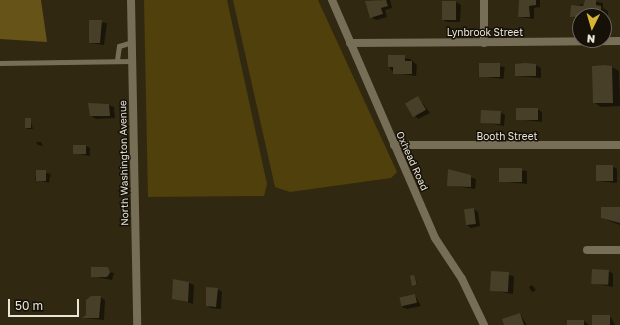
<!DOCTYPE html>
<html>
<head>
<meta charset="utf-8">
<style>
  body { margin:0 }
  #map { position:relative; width:620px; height:325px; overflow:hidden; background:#302811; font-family:"Golos Text",sans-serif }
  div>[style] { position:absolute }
  .green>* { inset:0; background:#4f400c }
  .forest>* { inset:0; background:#655317 }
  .shadow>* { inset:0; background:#0007; transform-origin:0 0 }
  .building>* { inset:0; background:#473f27; transform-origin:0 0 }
  .lane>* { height:5px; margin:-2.5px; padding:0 2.5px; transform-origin:2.5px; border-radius:2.5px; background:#766e57 }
  .street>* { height:8px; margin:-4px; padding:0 4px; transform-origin:4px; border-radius:4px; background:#766e57 }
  span { translate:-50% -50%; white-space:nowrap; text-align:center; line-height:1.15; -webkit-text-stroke:3px #151108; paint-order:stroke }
  .street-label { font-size:10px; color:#e9e5d7 }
  .north { position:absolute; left:572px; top:8px; width:40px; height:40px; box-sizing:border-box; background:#151108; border:1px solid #6a665b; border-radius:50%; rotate:185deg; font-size:11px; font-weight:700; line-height:16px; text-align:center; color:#e9e5d7 }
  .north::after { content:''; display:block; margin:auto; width:14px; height:18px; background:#d9b334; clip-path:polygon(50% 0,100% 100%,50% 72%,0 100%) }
  .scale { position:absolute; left:8px; top:299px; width:71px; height:18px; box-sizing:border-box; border:2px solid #e9e5d7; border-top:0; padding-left:5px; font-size:12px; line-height:14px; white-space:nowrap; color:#e9e5d7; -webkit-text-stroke:3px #151108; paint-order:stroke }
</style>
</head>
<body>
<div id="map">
  <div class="green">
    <div style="clip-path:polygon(144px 0,227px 0,267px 184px,264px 196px,148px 197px)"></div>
    <div style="clip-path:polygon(233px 0,318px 0,397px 172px,391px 178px,290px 192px,275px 187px)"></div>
  </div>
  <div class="forest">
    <div style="clip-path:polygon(0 0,41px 0,47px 42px,0 39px)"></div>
  </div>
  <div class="shadow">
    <div style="clip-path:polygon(390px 0,392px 8px,385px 10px,387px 17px,376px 20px,371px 17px,367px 2px)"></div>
    <div style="clip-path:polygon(520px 0,540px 0,540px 7px,534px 8px,534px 19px,519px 17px)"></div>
    <div style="clip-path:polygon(585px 0,603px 3px,603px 8px,608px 11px,607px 23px,604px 22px,604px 16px,580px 16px,580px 21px,571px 16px,572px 6px,584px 4px)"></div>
    <div style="clip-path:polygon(456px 2px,461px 5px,460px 22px,448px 22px,443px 20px)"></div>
    <div style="clip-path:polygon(90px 21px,107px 23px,104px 45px,90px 43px)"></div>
    <div style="clip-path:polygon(389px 56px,410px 59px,417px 65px,416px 76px,394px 73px,389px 67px)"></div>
    <div style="left:480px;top:64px;width:25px;height:12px;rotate:7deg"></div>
    <div style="clip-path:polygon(536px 65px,541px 68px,541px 78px,516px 76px)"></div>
    <div style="clip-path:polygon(612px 67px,619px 71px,620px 106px,601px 107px,594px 102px)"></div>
    <div style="clip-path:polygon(418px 97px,430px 113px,418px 119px,406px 104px)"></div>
    <div style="clip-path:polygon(89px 104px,109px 105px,114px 107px,115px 118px,96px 119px,91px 116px)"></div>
    <div style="clip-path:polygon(537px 109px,542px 112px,542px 122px,516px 119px)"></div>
    <div style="clip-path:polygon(500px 112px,505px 115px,504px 126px,481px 122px)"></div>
    <div style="clip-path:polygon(30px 119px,33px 129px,28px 129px,26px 128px)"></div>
    <div style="clip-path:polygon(36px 142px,41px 142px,43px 146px,38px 145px)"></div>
    <div style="clip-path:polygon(86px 146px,90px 148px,90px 156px,74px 153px)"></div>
    <div style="clip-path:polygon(612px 166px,617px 169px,617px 183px,597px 181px)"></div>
    <div style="clip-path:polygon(500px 169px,527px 171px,527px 184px,500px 181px)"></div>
    <div style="clip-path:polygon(449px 170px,476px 179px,475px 189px,448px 185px)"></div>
    <div style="left:37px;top:171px;width:14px;height:9px;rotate:12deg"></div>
    <div style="clip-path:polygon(620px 208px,620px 225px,602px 218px)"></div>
    <div style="clip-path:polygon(474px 209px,478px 212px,480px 226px,471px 228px,467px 225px)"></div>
    <div style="clip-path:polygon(92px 268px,114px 273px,112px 280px,92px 276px)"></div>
    <div style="clip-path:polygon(609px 271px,613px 274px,613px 287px,592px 283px)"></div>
    <div style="clip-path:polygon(492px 272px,514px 276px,513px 294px,491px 290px)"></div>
    <div style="clip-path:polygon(414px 276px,418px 285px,415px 286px,413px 285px)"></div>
    <div style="clip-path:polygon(189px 283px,194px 285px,193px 304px,173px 298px)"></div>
    <div style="left:532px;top:285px;width:6px;height:4px;rotate:51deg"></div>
    <div style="clip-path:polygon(218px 289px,222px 292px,221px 309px,211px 308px,207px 306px)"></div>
    <div style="clip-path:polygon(415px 295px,421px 306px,407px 309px,402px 307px)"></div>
    <div style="clip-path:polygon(100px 297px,105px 300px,104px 320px,84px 318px)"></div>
    <div style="clip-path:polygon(520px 314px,527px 325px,505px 325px)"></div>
    <div style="clip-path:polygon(610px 316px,615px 325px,593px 325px)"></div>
    <div style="clip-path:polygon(584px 321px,589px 325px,568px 325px)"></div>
  </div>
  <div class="building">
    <div style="clip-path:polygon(386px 0,388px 6px,381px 8px,383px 14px,370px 18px,365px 1px)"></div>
    <div style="clip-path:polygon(519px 0,536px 0,536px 5px,529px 6px,530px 17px,518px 17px)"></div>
    <div style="clip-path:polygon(585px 0,596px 0,596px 5px,601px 6px,601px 16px,570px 17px,571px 5px,583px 6px)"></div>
    <div style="left:442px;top:1px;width:14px;height:19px"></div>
    <div style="clip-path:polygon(89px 20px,102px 20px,100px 43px,89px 43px)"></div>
    <div style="clip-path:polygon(388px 55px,405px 55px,405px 61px,412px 61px,412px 74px,393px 74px,393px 67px,388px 67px)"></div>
    <div style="left:479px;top:63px;width:21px;height:14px"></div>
    <div style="clip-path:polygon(525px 63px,536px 64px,536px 76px,515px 76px,515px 64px)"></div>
    <div style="clip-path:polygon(605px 65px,612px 66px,613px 103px,593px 103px,592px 66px)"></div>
    <div style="left:418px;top:96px;width:16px;height:15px;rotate:60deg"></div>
    <div style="clip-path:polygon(88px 103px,109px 104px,110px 116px,90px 116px)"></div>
    <div style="left:516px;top:108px;width:22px;height:12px"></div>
    <div style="left:481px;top:110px;width:20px;height:13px;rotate:3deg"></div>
    <div style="left:25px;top:118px;width:6px;height:10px"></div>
    <div style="left:73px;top:145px;width:13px;height:9px"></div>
    <div style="left:596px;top:165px;width:17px;height:16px"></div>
    <div style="left:499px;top:168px;width:23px;height:14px"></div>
    <div style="clip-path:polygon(448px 169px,471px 175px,471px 187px,447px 186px)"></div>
    <div style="left:36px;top:170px;width:10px;height:11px"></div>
    <div style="clip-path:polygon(601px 207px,620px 207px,620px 223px,601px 218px)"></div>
    <div style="left:474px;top:208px;width:16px;height:10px;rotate:83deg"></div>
    <div style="clip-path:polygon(91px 267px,108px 267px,110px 273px,107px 277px,91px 277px)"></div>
    <div style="left:592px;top:269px;width:17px;height:15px;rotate:3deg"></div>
    <div style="left:491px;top:271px;width:18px;height:20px;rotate:3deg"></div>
    <div style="clip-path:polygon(414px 275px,417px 285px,412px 286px,410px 276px)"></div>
    <div style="clip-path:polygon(173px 279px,189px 282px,188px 302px,172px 299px)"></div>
    <div style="clip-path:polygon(206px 287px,218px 288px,216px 307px,206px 306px)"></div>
    <div style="left:415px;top:294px;width:9px;height:16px;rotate:77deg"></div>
    <div style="clip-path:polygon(91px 296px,101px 296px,99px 318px,82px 318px,86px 315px,86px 300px)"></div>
    <div style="clip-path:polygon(520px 313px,524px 325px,504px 325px,502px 319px)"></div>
    <div style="left:610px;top:315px;width:10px;height:18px;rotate:90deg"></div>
    <div style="left:567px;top:320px;width:17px;height:5px"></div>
  </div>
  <div class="lane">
    <div style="left:117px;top:60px;width:14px;rotate:-82deg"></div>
    <div style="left:119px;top:46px;width:14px;rotate:-17deg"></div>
    <div style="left:0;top:63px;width:133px;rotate:-0.9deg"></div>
  </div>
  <div class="street">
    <div style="left:131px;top:0;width:325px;rotate:88.9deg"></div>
    <div style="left:332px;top:0;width:259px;rotate:66.6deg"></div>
    <div style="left:435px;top:238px;width:49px;rotate:56.6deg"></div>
    <div style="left:462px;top:279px;width:51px;rotate:64.4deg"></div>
    <div style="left:350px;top:43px;width:270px;rotate:-0.4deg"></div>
    <div style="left:484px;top:43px;width:43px;rotate:-90deg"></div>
    <div style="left:394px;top:145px;width:226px"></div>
    <div style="left:587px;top:250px;width:33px"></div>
  </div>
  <div class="street-label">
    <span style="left:485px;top:33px">Lynbrook Street</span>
    <span style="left:507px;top:137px">Booth Street</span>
    <span style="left:412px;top:161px;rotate:66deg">Oxhead Road</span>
    <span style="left:124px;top:163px;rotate:-91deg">North Washington Avenue</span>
  </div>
  <div class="north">N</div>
  <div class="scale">50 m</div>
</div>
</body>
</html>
